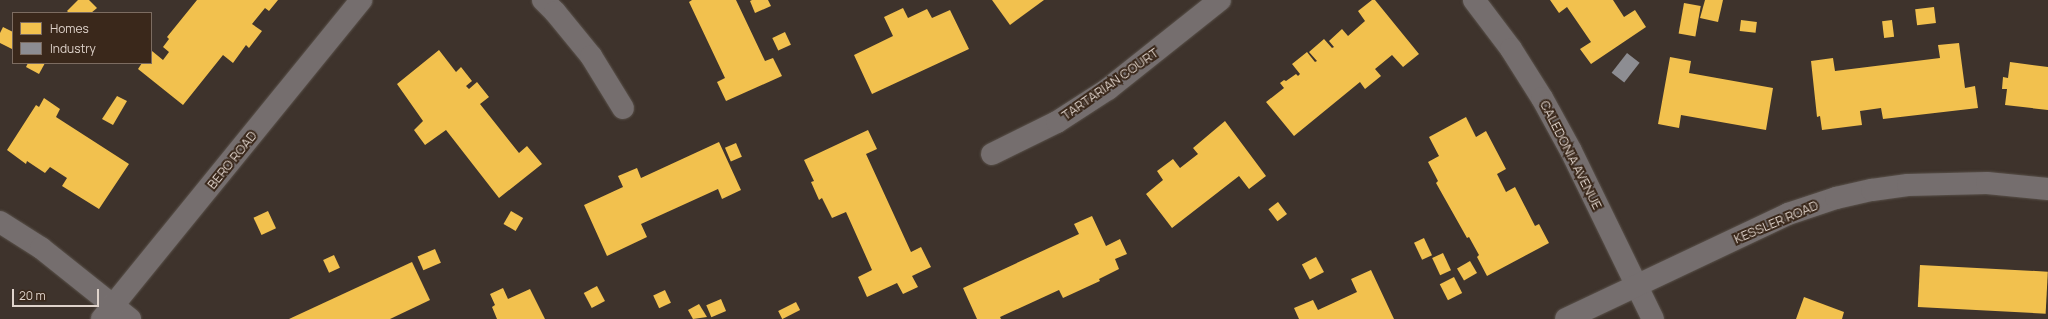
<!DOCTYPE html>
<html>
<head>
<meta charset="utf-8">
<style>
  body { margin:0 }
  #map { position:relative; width:2048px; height:319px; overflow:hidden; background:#3e332c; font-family:Manrope,sans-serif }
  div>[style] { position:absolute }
  .homes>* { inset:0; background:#f2c14e; transform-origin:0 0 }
  .industry>* { inset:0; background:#8d8d92; transform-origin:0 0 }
  .roads { filter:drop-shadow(0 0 1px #59514a) drop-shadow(0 0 1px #59514a) }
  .minor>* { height:22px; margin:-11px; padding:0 11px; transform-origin:11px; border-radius:11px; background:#756e6e }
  span { translate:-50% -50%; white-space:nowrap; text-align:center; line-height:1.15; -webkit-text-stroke:4px #3a281b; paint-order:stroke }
  .street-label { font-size:13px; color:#dfd3cb }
  .legend { position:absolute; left:12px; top:12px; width:140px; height:52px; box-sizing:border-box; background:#3a281b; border:1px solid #7c6c61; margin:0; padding:5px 7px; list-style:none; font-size:12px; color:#dfd3cb }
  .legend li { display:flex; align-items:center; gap:8px; height:20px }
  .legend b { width:20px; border:1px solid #7c6c61 }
  .scale { position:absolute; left:12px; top:289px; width:87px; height:18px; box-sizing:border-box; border:2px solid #dfd3cb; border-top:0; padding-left:5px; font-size:12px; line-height:14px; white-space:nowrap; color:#dfd3cb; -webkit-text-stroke:3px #3a281b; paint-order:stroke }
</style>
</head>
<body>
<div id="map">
  <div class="homes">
    <div style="clip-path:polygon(78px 0,89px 0,97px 8px,91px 13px,69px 13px,67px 11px)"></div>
    <div style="clip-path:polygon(197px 0,278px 0,269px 11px,265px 8px,252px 24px,262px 31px,249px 48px,246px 45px,233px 63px,223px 55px,183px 105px,138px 69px,142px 63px,151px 63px,152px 51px,163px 60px,169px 52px,163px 47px,169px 39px,167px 37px)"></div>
    <div style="clip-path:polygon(692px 0,736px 0,765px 61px,773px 58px,782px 76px,726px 101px,717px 82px,725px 78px,689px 2px)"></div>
    <div style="clip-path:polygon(752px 0,768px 0,771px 6px,755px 13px,750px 1px)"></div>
    <div style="clip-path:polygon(992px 0,1044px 0,1010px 25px)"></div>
    <div style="clip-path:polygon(1372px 0,1375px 0,1419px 54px,1403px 67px,1392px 55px,1375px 69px,1381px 76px,1365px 89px,1360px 82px,1294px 136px,1266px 102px,1284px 88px,1280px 83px,1284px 80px,1286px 81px,1296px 74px,1298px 76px,1300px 74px,1292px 64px,1307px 52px,1315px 62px,1317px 61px,1309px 52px,1324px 39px,1332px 48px,1334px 47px,1329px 41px,1342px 29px,1348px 36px,1365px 21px,1358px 11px)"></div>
    <div style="clip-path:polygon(1550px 0,1613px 0,1624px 17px,1635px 10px,1646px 27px,1591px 64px,1580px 49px,1591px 42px,1567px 7px,1559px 13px)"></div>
    <div style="clip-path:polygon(1705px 0,1723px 0,1718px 22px,1700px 18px)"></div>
    <div style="left:1684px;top:3px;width:17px;height:31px;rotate:10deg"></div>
    <div style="left:1934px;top:7px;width:16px;height:19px;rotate:83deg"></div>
    <div style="clip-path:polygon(903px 8px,908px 18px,927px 9px,932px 18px,950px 10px,969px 49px,872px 94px,854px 55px,893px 36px,884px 17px)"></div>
    <div style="left:1741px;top:20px;width:16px;height:11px;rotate:7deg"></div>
    <div style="left:1892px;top:20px;width:17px;height:10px;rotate:83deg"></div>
    <div style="clip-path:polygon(3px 27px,13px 32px,12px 49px,0 43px,0 33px)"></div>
    <div style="left:785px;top:32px;width:14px;height:14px;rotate:65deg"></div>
    <div style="clip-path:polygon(1959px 43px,1965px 88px,1975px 86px,1978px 108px,1883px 119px,1881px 108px,1860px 111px,1862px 125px,1822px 130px,1820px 116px,1817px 117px,1811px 61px,1833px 58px,1835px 71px,1940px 58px,1938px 45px)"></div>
    <div style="clip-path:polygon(439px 50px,456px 72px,461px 67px,472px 81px,466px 86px,469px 89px,477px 82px,489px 97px,480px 104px,519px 153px,527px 146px,542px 164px,499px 198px,446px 130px,425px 145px,414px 130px,423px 121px,397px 84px)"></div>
    <div style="clip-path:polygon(1670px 57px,1691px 61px,1689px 73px,1773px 88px,1766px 130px,1681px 115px,1679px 128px,1658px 124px)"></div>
    <div style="clip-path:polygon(2010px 62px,2048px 67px,2048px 110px,2005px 105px,2007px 89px,2002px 89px,2003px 77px,2008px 78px)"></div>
    <div style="clip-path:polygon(28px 63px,45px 63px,39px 74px,26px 67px)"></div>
    <div style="clip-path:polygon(117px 96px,127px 101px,113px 125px,102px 119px)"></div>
    <div style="clip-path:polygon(44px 98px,60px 109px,56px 117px,129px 164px,99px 209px,62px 186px,67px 178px,50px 167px,45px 173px,27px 161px,26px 164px,7px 150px,36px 105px,39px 107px)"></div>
    <div style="clip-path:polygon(1466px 117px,1476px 137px,1486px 131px,1506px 169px,1497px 174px,1506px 192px,1515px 187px,1535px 226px,1539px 224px,1549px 243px,1487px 276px,1477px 257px,1479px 255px,1469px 237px,1467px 238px,1436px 183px,1438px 181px,1428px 162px,1439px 156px,1429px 137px)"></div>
    <div style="clip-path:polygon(1225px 121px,1266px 176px,1249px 189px,1239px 176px,1172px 228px,1146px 194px,1163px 180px,1157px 171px,1173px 159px,1180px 168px,1198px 154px,1193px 148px)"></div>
    <div style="clip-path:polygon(868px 130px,877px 149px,866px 154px,911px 252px,921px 247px,931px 267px,912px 276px,918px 287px,903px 294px,897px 283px,867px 297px,858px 277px,872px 270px,846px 212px,832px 218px,822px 198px,819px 200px,811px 182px,814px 181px,804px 160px)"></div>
    <div style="clip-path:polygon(719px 142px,741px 190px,722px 199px,718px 189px,641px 224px,647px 237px,607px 256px,584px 205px,623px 187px,618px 176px,637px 168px,641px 178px)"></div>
    <div style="left:736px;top:143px;width:15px;height:12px;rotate:67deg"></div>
    <div style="left:1278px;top:202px;width:15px;height:12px;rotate:53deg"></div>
    <div style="left:268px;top:211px;width:19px;height:16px;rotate:65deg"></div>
    <div style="left:511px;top:211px;width:14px;height:15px;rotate:30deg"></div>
    <div style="clip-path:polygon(1092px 216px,1106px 246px,1120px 239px,1127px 254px,1115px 259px,1119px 269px,1099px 279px,1100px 281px,1063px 298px,1059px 290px,1000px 317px,1001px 319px,977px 319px,963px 288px,1079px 234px,1074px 224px)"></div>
    <div style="left:1424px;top:238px;width:19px;height:11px;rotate:65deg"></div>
    <div style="left:435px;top:249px;width:15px;height:19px;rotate:67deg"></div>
    <div style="left:1443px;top:253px;width:19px;height:12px;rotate:65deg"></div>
    <div style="left:334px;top:255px;width:14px;height:12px;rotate:65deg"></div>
    <div style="left:1316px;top:257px;width:17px;height:16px;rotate:62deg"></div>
    <div style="left:1470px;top:261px;width:14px;height:15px;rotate:60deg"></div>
    <div style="clip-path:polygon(412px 262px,430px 300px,390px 319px,289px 319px)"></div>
    <div style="left:1920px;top:265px;width:128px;height:42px;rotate:3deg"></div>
    <div style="clip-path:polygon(1371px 270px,1394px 319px,1299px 319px,1294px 308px,1313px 300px,1318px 310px,1357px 292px,1351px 279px)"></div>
    <div style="left:1454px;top:277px;width:18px;height:16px;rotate:63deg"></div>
    <div style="left:597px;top:286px;width:17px;height:15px;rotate:62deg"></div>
    <div style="clip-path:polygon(503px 288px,508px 299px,530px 289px,545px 319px,497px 319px,492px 307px,495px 305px,490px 294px)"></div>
    <div style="left:665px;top:290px;width:14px;height:13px;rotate:65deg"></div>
    <div style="clip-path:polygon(1804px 297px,1844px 312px,1842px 319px,1796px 319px)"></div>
    <div style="left:721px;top:299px;width:13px;height:16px;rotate:67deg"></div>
    <div style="left:796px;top:302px;width:9px;height:20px;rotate:63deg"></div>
    <div style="clip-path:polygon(699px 304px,707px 317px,693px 319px,688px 310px)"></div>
  </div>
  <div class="industry">
    <div style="left:1627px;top:53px;width:16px;height:25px;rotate:38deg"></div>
  </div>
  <div class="roads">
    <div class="minor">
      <div style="left:543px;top:0;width:17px;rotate:45deg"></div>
      <div style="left:555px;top:12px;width:57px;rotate:50.7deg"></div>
      <div style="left:591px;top:56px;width:61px;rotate:58.4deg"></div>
      <div style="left:1474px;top:0;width:61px;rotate:52.9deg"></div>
      <div style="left:1511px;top:49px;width:58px;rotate:57.7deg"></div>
      <div style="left:1542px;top:98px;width:60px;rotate:61.3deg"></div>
      <div style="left:1571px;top:151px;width:187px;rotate:64deg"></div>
      <div style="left:992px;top:154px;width:72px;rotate:-26.2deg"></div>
      <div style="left:1057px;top:122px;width:61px;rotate:-32.9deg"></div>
      <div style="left:1108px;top:89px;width:143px;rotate:-38.5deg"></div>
      <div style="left:0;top:222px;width:49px;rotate:32.4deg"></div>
      <div style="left:41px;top:248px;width:114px;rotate:38.6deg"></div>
      <div style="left:102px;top:319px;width:411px;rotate:-50.9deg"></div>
      <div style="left:1566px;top:319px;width:246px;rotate:-25.3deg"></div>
      <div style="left:1788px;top:214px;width:51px;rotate:-18.4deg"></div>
      <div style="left:1836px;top:198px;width:37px;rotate:-13deg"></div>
      <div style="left:1872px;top:190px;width:36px;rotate:-8deg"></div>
      <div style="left:1908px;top:185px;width:79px;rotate:-1.5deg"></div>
      <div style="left:1987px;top:183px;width:61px;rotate:5.6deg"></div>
    </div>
  </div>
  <div class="street-label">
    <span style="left:1110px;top:84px;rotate:-35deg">TARTARIAN COURT</span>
    <span style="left:1571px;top:155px;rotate:63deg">CALEDONIA AVENUE</span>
    <span style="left:232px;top:160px;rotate:-51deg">BERO ROAD</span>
    <span style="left:1776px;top:222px;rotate:-23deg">KESSLER ROAD</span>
  </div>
  <ul class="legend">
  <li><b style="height:11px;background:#f2c14e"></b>Homes</li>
  <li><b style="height:11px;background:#8d8d92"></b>Industry</li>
  </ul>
  <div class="scale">20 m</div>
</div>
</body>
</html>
